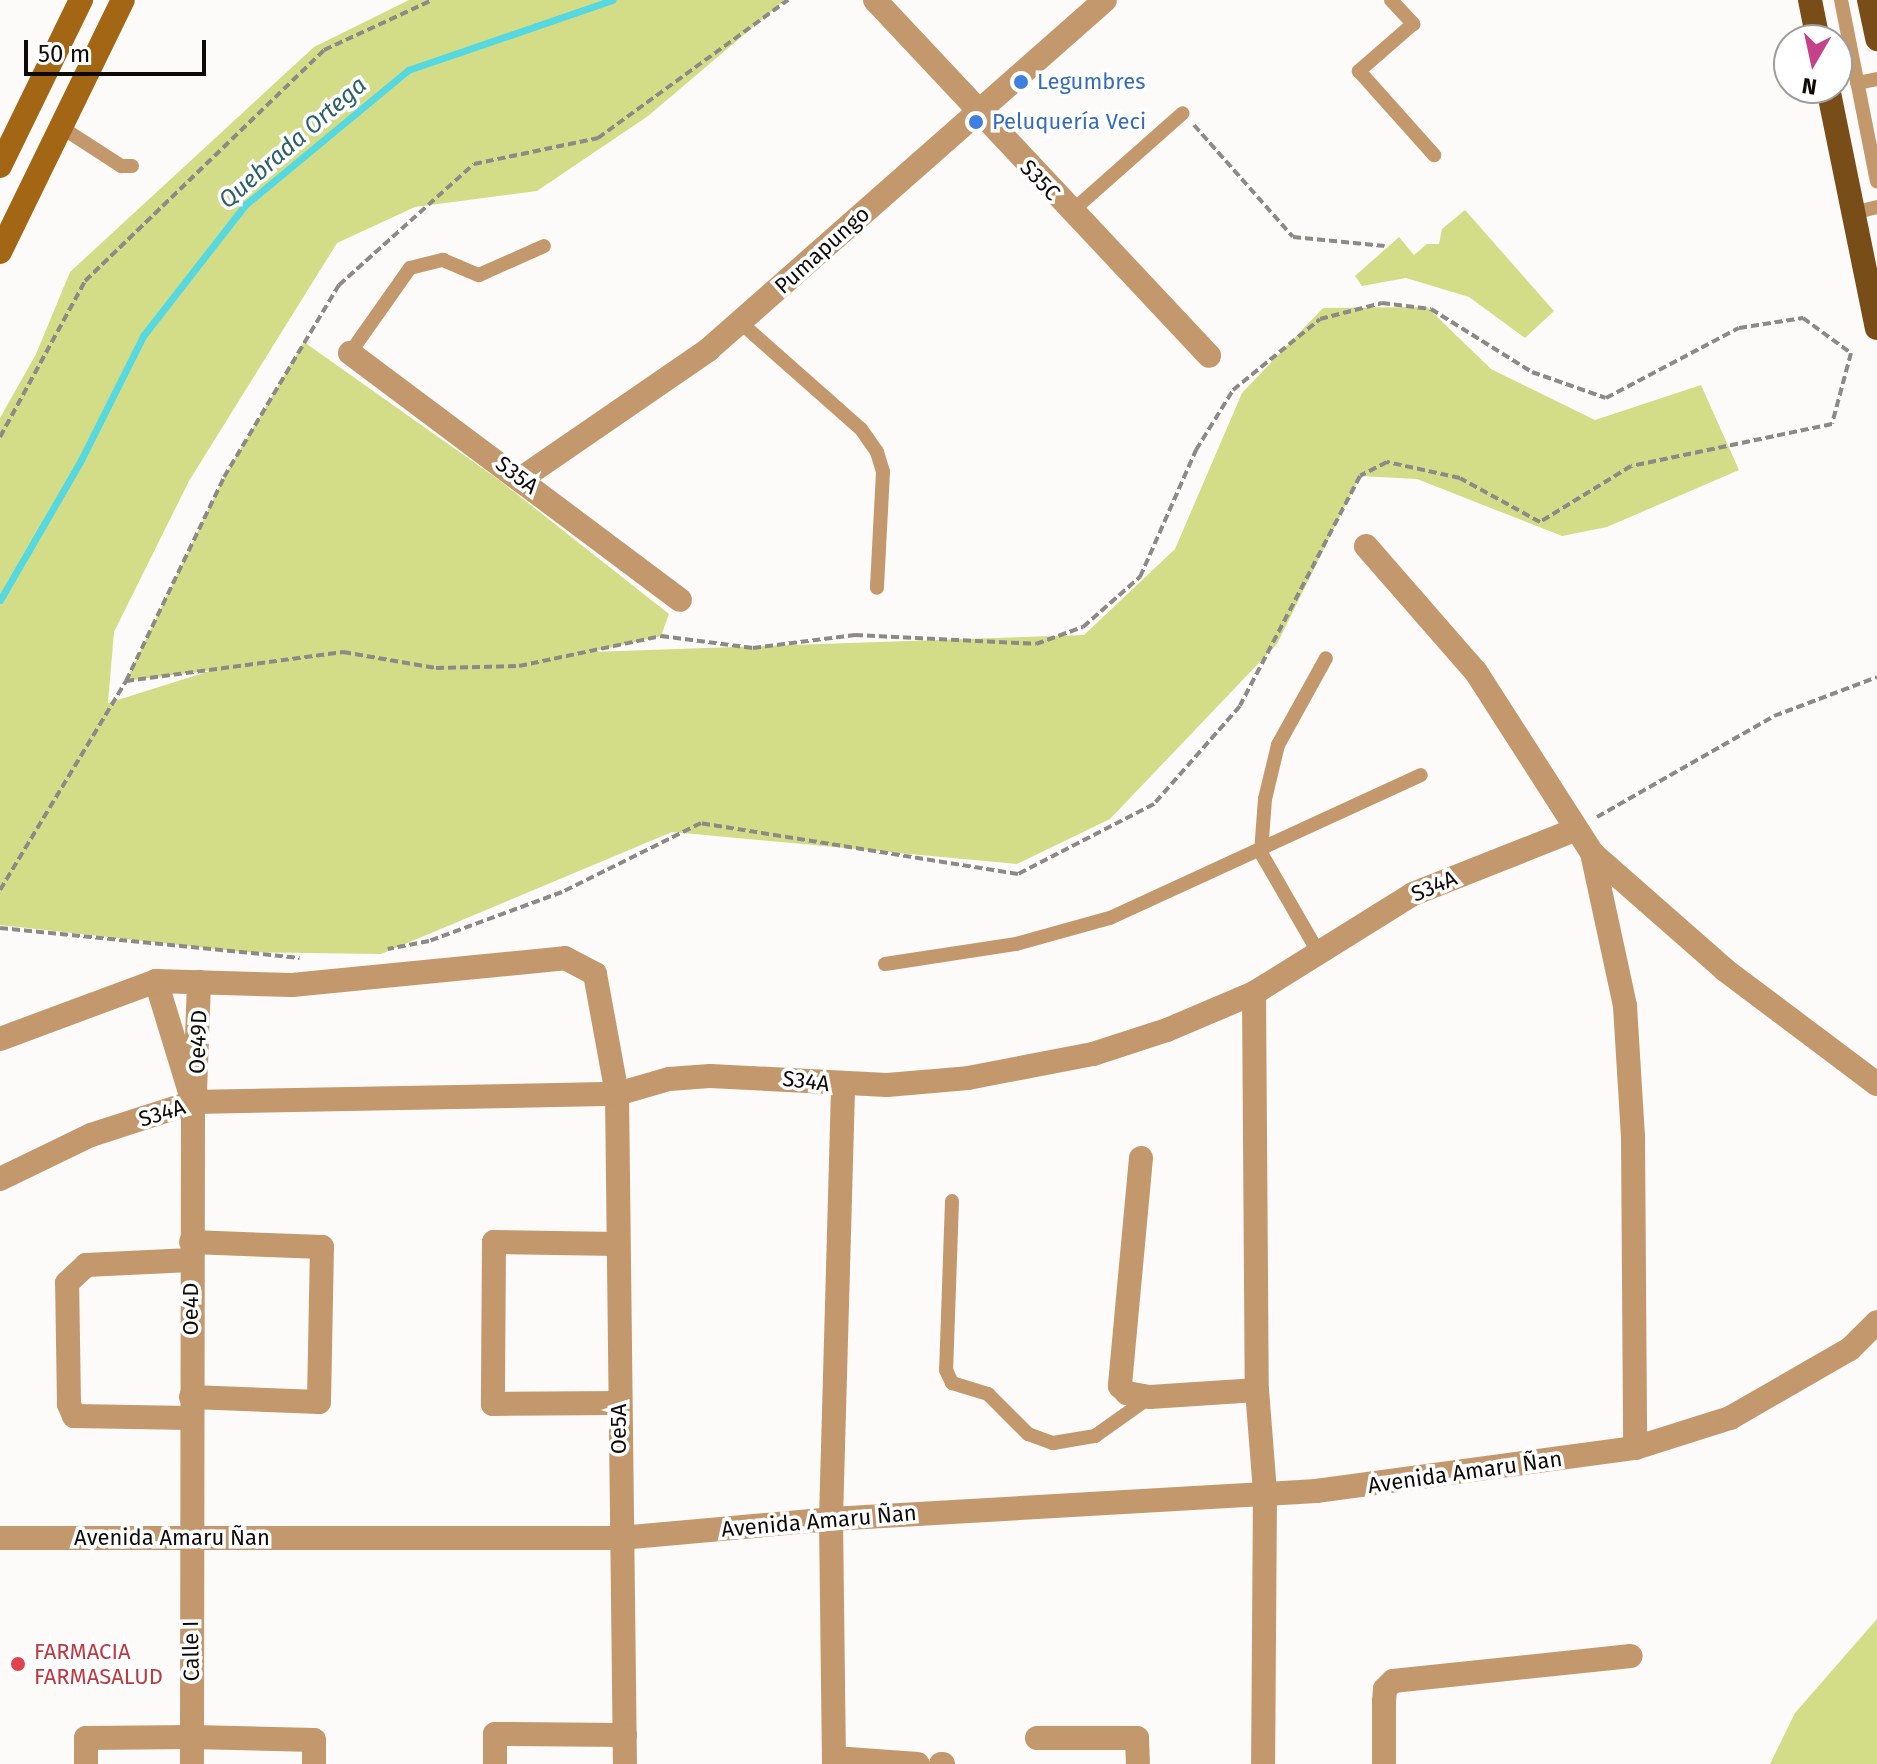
<!DOCTYPE html>
<html>
<head>
<meta charset="utf-8">
<style>
  body { margin:0 }
  #map { position:relative; width:1877px; height:1764px; overflow:hidden; background:#fdfbf9; font-family:"Fira Sans",sans-serif }
  div>[style] { position:absolute }
  .green>* { inset:0; background:#d3dd88 }
  .stream>* { height:7px; margin:-3.5px; padding:0 3.5px; transform-origin:3.5px; border-radius:3.5px; background:#56d8e0 }
  .path>* { height:4px; margin-top:-2px; transform-origin:0; background:repeating-linear-gradient(90deg,#8c8987 0 8px,transparent 0 12px) }
  .lane>* { height:14px; margin:-7px; padding:0 7px; transform-origin:7px; border-radius:7px; background:#c2986c }
  .street>* { height:24px; margin:-12px; padding:0 12px; transform-origin:12px; border-radius:12px; background:#c2986c }
  .secondary>* { height:24px; margin:-12px; padding:0 12px; transform-origin:12px; border-radius:12px; background:#a36615 }
  .primary>* { height:24px; margin:-12px; padding:0 12px; transform-origin:12px; border-radius:12px; background:#784d18 }
  .dots>* { width:22px; height:22px; translate:-50% -50%; box-sizing:border-box; border:4px solid #fff; border-radius:50% }
  span { translate:-50% -50%; white-space:nowrap; text-align:center; line-height:1.15; -webkit-text-stroke:7px #fff; paint-order:stroke }
  .shop-label { font-size:22px; color:#366cbe }
  .left { translate:0 -50%; text-align:left }
  .street-label { font-size:22px; color:#0e0a08 }
  .health-label { font-size:22px; color:#be3a42 }
  .water-label { font-size:24px; color:#2b6165; font-style:italic }
  .north { position:absolute; left:1773px; top:24px; width:80px; height:80px; box-sizing:border-box; background:#fff; border:2px solid #9f9d9c; border-radius:50%; rotate:189deg; font-size:22px; font-weight:700; line-height:32px; text-align:center; color:#0e0a08 }
  .north::after { content:''; display:block; margin:auto; width:28px; height:36px; background:#c4428a; clip-path:polygon(50% 0,100% 100%,50% 72%,0 100%) }
  .scale { position:absolute; left:24px; top:40px; width:182px; height:36px; box-sizing:border-box; border:4px solid #0e0a08; border-top:0; padding-left:10px; font-size:24px; line-height:28px; white-space:nowrap; color:#0e0a08; -webkit-text-stroke:6px #fff; paint-order:stroke }
</style>
</head>
<body>
<div id="map">
  <div class="green">
    <div style="clip-path:polygon(409px 0,785px 0,648px 116px,537px 191px,415px 207px,337px 243px,189px 481px,114px 632px,108px 703px,213px 670px,126px 681px,224px 477px,304px 342px,499px 480px,669px 614px,661px 636px,591px 652px,1084px 635px,1175px 549px,1242px 393px,1323px 308px,1427px 307px,1491px 369px,1595px 420px,1701px 385px,1739px 470px,1607px 527px,1562px 536px,1417px 479px,1360px 476px,1277px 644px,1110px 819px,1017px 864px,672px 832px,381px 954px,243px 952px,0 925px,0 418px,36px 354px,70px 272px,314px 47px)"></div>
    <div style="clip-path:polygon(1465px 210px,1554px 311px,1525px 338px,1469px 297px,1406px 278px,1362px 286px,1355px 276px,1399px 237px,1414px 255px,1427px 244px,1439px 244px,1442px 229px)"></div>
    <div style="clip-path:polygon(1877px 1619px,1877px 1764px,1770px 1764px,1795px 1713px)"></div>
  </div>
  <div class="stream">
    <div style="left:0;top:600px;width:162px;rotate:-59.9deg"></div>
    <div style="left:81px;top:460px;width:139px;rotate:-63.4deg"></div>
    <div style="left:143px;top:336px;width:166px;rotate:-52.1deg"></div>
    <div style="left:245px;top:205px;width:212px;rotate:-39.6deg"></div>
    <div style="left:408px;top:70px;width:216px;rotate:-18.9deg"></div>
  </div>
  <div class="path">
    <div style="left:1194px;top:125px;width:149px;rotate:48.5deg"></div>
    <div style="left:1293px;top:237px;width:92px;rotate:5.6deg"></div>
    <div style="left:0;top:437px;width:178px;rotate:-61.4deg"></div>
    <div style="left:85px;top:281px;width:332px;rotate:-44deg"></div>
    <div style="left:324px;top:50px;width:119px;rotate:-24.8deg"></div>
    <div style="left:126px;top:681px;width:219px;rotate:-7.6deg"></div>
    <div style="left:343px;top:652px;width:94px;rotate:9.8deg"></div>
    <div style="left:436px;top:668px;width:83px;rotate:-1.4deg"></div>
    <div style="left:519px;top:666px;width:145px;rotate:-11.9deg"></div>
    <div style="left:661px;top:636px;width:93px;rotate:7.4deg"></div>
    <div style="left:753px;top:648px;width:103px;rotate:-7.3deg"></div>
    <div style="left:855px;top:635px;width:181px;rotate:2.8deg"></div>
    <div style="left:1036px;top:644px;width:50px;rotate:-19.9deg"></div>
    <div style="left:1083px;top:627px;width:76px;rotate:-41.3deg"></div>
    <div style="left:1140px;top:577px;width:139px;rotate:-66.2deg"></div>
    <div style="left:1196px;top:450px;width:70px;rotate:-58.3deg"></div>
    <div style="left:1233px;top:390px;width:112px;rotate:-39.2deg"></div>
    <div style="left:1320px;top:319px;width:64px;rotate:-14.5deg"></div>
    <div style="left:1382px;top:303px;width:49px;rotate:7deg"></div>
    <div style="left:1431px;top:309px;width:119px;rotate:32deg"></div>
    <div style="left:1532px;top:372px;width:78px;rotate:19.4deg"></div>
    <div style="left:1606px;top:398px;width:150px;rotate:-27.8deg"></div>
    <div style="left:1739px;top:328px;width:65px;rotate:-8.9deg"></div>
    <div style="left:1803px;top:318px;width:59px;rotate:36.1deg"></div>
    <div style="left:1851px;top:353px;width:73px;rotate:105deg"></div>
    <div style="left:1832px;top:424px;width:205px;rotate:168.2deg"></div>
    <div style="left:1631px;top:466px;width:107px;rotate:148.4deg"></div>
    <div style="left:1540px;top:522px;width:91px;rotate:-151.2deg"></div>
    <div style="left:1460px;top:478px;width:75px;rotate:-167.6deg"></div>
    <div style="left:1387px;top:462px;width:30px;rotate:153deg"></div>
    <div style="left:1360px;top:476px;width:259px;rotate:117.6deg"></div>
    <div style="left:1240px;top:706px;width:130px;rotate:131.3deg"></div>
    <div style="left:1154px;top:804px;width:153px;rotate:152.8deg"></div>
    <div style="left:1018px;top:874px;width:321px;rotate:-170.9deg"></div>
    <div style="left:701px;top:823px;width:155px;rotate:153.6deg"></div>
    <div style="left:562px;top:892px;width:142px;rotate:159.8deg"></div>
    <div style="left:429px;top:941px;width:42px;rotate:169deg"></div>
    <div style="left:1597px;top:817px;width:204px;rotate:-29.7deg"></div>
    <div style="left:1774px;top:716px;width:110px;rotate:-20.7deg"></div>
    <div style="left:0;top:890px;width:244px;rotate:-58.9deg"></div>
    <div style="left:126px;top:681px;width:226px;rotate:-64.3deg"></div>
    <div style="left:224px;top:477px;width:224px;rotate:-59.1deg"></div>
    <div style="left:339px;top:285px;width:181px;rotate:-41.9deg"></div>
    <div style="left:474px;top:164px;width:127px;rotate:-11.8deg"></div>
    <div style="left:598px;top:138px;width:235px;rotate:-36deg"></div>
    <div style="left:0;top:928px;width:301px;rotate:5.7deg"></div>
  </div>
  <div class="lane">
    <div style="left:1391px;top:0;width:33px;rotate:47deg"></div>
    <div style="left:1413px;top:24px;width:72px;rotate:139deg"></div>
    <div style="left:1359px;top:71px;width:113px;rotate:48.2deg"></div>
    <div style="left:1841px;top:0;width:185px;rotate:78.8deg"></div>
    <div style="left:1857px;top:83px;width:20px;rotate:-11deg"></div>
    <div style="left:61px;top:127px;width:72px;rotate:33deg"></div>
    <div style="left:121px;top:166px;width:11px"></div>
    <div style="left:1071px;top:212px;width:149px;rotate:-41.5deg"></div>
    <div style="left:1853px;top:213px;width:25px;rotate:-14deg"></div>
    <div style="left:741px;top:323px;width:160px;rotate:41.5deg"></div>
    <div style="left:861px;top:429px;width:28px;rotate:55deg"></div>
    <div style="left:877px;top:452px;width:21px;rotate:73deg"></div>
    <div style="left:883px;top:472px;width:116px;rotate:93deg"></div>
    <div style="left:350px;top:353px;width:104px;rotate:-54.8deg"></div>
    <div style="left:410px;top:268px;width:34px;rotate:-14deg"></div>
    <div style="left:443px;top:260px;width:39px;rotate:23deg"></div>
    <div style="left:479px;top:275px;width:71px;rotate:-24deg"></div>
    <div style="left:1317px;top:950px;width:112px;rotate:-120deg"></div>
    <div style="left:1261px;top:853px;width:54px;rotate:-85.8deg"></div>
    <div style="left:1265px;top:799px;width:56px;rotate:-76.5deg"></div>
    <div style="left:1278px;top:745px;width:99px;rotate:-61.1deg"></div>
    <div style="left:885px;top:964px;width:133px;rotate:-8.7deg"></div>
    <div style="left:1016px;top:944px;width:98px;rotate:-15.5deg"></div>
    <div style="left:1110px;top:918px;width:342px;rotate:-24.7deg"></div>
    <div style="left:952px;top:1201px;width:169px;rotate:92deg"></div>
    <div style="left:946px;top:1370px;width:14px;rotate:65deg"></div>
    <div style="left:952px;top:1383px;width:38px;rotate:17deg"></div>
    <div style="left:988px;top:1394px;width:57px;rotate:45deg"></div>
    <div style="left:1028px;top:1434px;width:27px;rotate:20deg"></div>
    <div style="left:1053px;top:1443px;width:43px;rotate:-9.5deg"></div>
    <div style="left:1095px;top:1436px;width:67px;rotate:-35.3deg"></div>
  </div>
  <div class="street">
    <div style="left:875px;top:0;width:488px;rotate:46.8deg"></div>
    <div style="left:350px;top:353px;width:412px;rotate:36.8deg"></div>
    <div style="left:522px;top:478px;width:226px;rotate:-34.5deg"></div>
    <div style="left:708px;top:350px;width:529px;rotate:-41.4deg"></div>
    <div style="left:1366px;top:546px;width:167px;rotate:48.9deg"></div>
    <div style="left:1476px;top:672px;width:215px;rotate:57.3deg"></div>
    <div style="left:1592px;top:853px;width:177px;rotate:41.3deg"></div>
    <div style="left:1725px;top:970px;width:190px;rotate:36.9deg"></div>
    <div style="left:1592px;top:853px;width:157px;rotate:77.8deg"></div>
    <div style="left:1625px;top:1006px;width:130px;rotate:86.5deg"></div>
    <div style="left:1633px;top:1136px;width:312px;rotate:89.6deg"></div>
    <div style="left:156px;top:981px;width:127px;rotate:73deg"></div>
    <div style="left:193px;top:1102px;width:662px;rotate:90.09deg"></div>
    <div style="left:1254px;top:993px;width:397px;rotate:89.6deg"></div>
    <div style="left:1257px;top:1390px;width:101px;rotate:85.5deg"></div>
    <div style="left:1265px;top:1491px;width:273px;rotate:90.4deg"></div>
    <div style="left:0;top:1039px;width:166px;rotate:-20.4deg"></div>
    <div style="left:156px;top:981px;width:136px;rotate:1.7deg"></div>
    <div style="left:292px;top:985px;width:274px;rotate:-5.6deg"></div>
    <div style="left:565px;top:958px;width:34px;rotate:28deg"></div>
    <div style="left:595px;top:974px;width:122px;rotate:79.6deg"></div>
    <div style="left:617px;top:1094px;width:670px;rotate:89.32deg"></div>
    <div style="left:195px;top:1092px;width:110px;rotate:-87.9deg"></div>
    <div style="left:1141px;top:1158px;width:229px;rotate:95.3deg"></div>
    <div style="left:1120px;top:1386px;width:10px;rotate:45deg"></div>
    <div style="left:1127px;top:1393px;width:23px;rotate:10deg"></div>
    <div style="left:1150px;top:1397px;width:107px;rotate:-3.7deg"></div>
    <div style="left:0;top:1179px;width:101px;rotate:-25.8deg"></div>
    <div style="left:91px;top:1135px;width:107px;rotate:-17.9deg"></div>
    <div style="left:193px;top:1102px;width:424px;rotate:-1.1deg"></div>
    <div style="left:617px;top:1094px;width:54px;rotate:-16.1deg"></div>
    <div style="left:669px;top:1079px;width:41px;rotate:-4.2deg"></div>
    <div style="left:710px;top:1076px;width:177px;rotate:2.9deg"></div>
    <div style="left:887px;top:1085px;width:81px;rotate:-4.9deg"></div>
    <div style="left:968px;top:1078px;width:127px;rotate:-10.9deg"></div>
    <div style="left:1093px;top:1054px;width:78px;rotate:-18deg"></div>
    <div style="left:1167px;top:1030px;width:95px;rotate:-23deg"></div>
    <div style="left:1254px;top:993px;width:187px;rotate:-31.9deg"></div>
    <div style="left:1413px;top:894px;width:174px;rotate:-21.6deg"></div>
    <div style="left:618px;top:1244px;width:124px;rotate:-179.1deg"></div>
    <div style="left:494px;top:1242px;width:162px;rotate:90.4deg"></div>
    <div style="left:493px;top:1404px;width:126px;rotate:-0.5deg"></div>
    <div style="left:191px;top:1397px;width:128px;rotate:2.2deg"></div>
    <div style="left:319px;top:1402px;width:155px;rotate:-88.9deg"></div>
    <div style="left:322px;top:1247px;width:131px;rotate:-177.8deg"></div>
    <div style="left:190px;top:1418px;width:116px;rotate:-179deg"></div>
    <div style="left:74px;top:1416px;width:13px;rotate:-113deg"></div>
    <div style="left:69px;top:1404px;width:121px;rotate:-90.9deg"></div>
    <div style="left:67px;top:1283px;width:26px;rotate:-43deg"></div>
    <div style="left:86px;top:1265px;width:105px;rotate:-2.7deg"></div>
    <div style="left:0;top:1538px;width:620px"></div>
    <div style="left:620px;top:1538px;width:212px;rotate:-5.1deg"></div>
    <div style="left:831px;top:1519px;width:486px;rotate:-3.3deg"></div>
    <div style="left:1316px;top:1491px;width:322px;rotate:-7.7deg"></div>
    <div style="left:1635px;top:1448px;width:100px;rotate:-17.5deg"></div>
    <div style="left:1730px;top:1418px;width:138px;rotate:-29.9deg"></div>
    <div style="left:1850px;top:1349px;width:38px;rotate:-45deg"></div>
    <div style="left:1037px;top:1738px;width:100px"></div>
    <div style="left:1137px;top:1738px;width:26px;rotate:88deg"></div>
    <div style="left:834px;top:1758px;width:84px;rotate:4.1deg"></div>
    <div style="left:86px;top:1764px;width:26px;rotate:-90deg"></div>
    <div style="left:86px;top:1738px;width:106px;rotate:-0.5deg"></div>
    <div style="left:192px;top:1737px;width:122px;rotate:1.4deg"></div>
    <div style="left:314px;top:1740px;width:24px;rotate:90deg"></div>
    <div style="left:495px;top:1764px;width:30px;rotate:-90deg"></div>
    <div style="left:495px;top:1734px;width:130px;rotate:0.4deg"></div>
    <div style="left:834px;top:1764px;width:245px;rotate:-90.7deg"></div>
    <div style="left:831px;top:1519px;width:433px;rotate:-88.4deg"></div>
    <div style="left:941px;top:1764px;width:2px"></div>
    <div style="left:1384px;top:1764px;width:63px;rotate:-90deg"></div>
    <div style="left:1384px;top:1701px;width:12px;rotate:-85deg"></div>
    <div style="left:1385px;top:1689px;width:11px;rotate:-45deg"></div>
    <div style="left:1393px;top:1681px;width:239px;rotate:-6deg"></div>
  </div>
  <div class="secondary">
    <div style="left:0;top:166px;width:185px;rotate:-64deg"></div>
    <div style="left:0;top:252px;width:280px;rotate:-64deg"></div>
  </div>
  <div class="primary">
    <div style="left:1810px;top:0;width:41px;rotate:78.7deg"></div>
    <div style="left:1869px;top:0;width:40px;rotate:78deg"></div>
    <div style="left:1828px;top:88px;width:245px;rotate:78.5deg"></div>
  </div>
  <div class="dots">
    <div style="left:1021px;top:82px;background:#3f7fe0"></div>
    <div style="left:976px;top:122px;background:#3f7fe0"></div>
    <div style="left:18px;top:1664px;background:#e0444e"></div>
  </div>
  <div class="shop-label">
    <span class="left" style="left:1037px;top:82px">Legumbres</span>
    <span class="left" style="left:992px;top:122px">Peluquería Veci</span>
  </div>
  <div class="street-label">
    <span style="left:1040px;top:180px;rotate:46deg">S35C</span>
    <span style="left:822px;top:250px;rotate:-42deg">Pumapungo</span>
    <span style="left:517px;top:475px;rotate:37deg">S35A</span>
    <span style="left:1434px;top:886px;rotate:-23deg">S34A</span>
    <span style="left:198px;top:1042px;rotate:-88deg">Oe49D</span>
    <span style="left:806px;top:1081px;rotate:7deg">S34A</span>
    <span style="left:162px;top:1113px;rotate:-17deg">S34A</span>
    <span style="left:191px;top:1309px;rotate:-90deg">Oe4D</span>
    <span style="left:619px;top:1429px;rotate:-90deg">Oe5A</span>
    <span style="left:1465px;top:1472px;rotate:-8deg">Avenida Amaru Ñan</span>
    <span style="left:819px;top:1521px;rotate:-5deg">Avenida Amaru Ñan</span>
    <span style="left:172px;top:1538px">Avenida Amaru Ñan</span>
    <span style="left:191px;top:1651px;rotate:-91deg">Calle I</span>
  </div>
  <div class="health-label">
    <span class="left" style="left:34px;top:1664px">FARMACIA<br>FARMASALUD</span>
  </div>
  <div class="water-label">
    <span style="left:293px;top:143px;rotate:-41deg">Quebrada Ortega</span>
  </div>
  <div class="north">N</div>
  <div class="scale">50 m</div>
</div>
</body>
</html>
